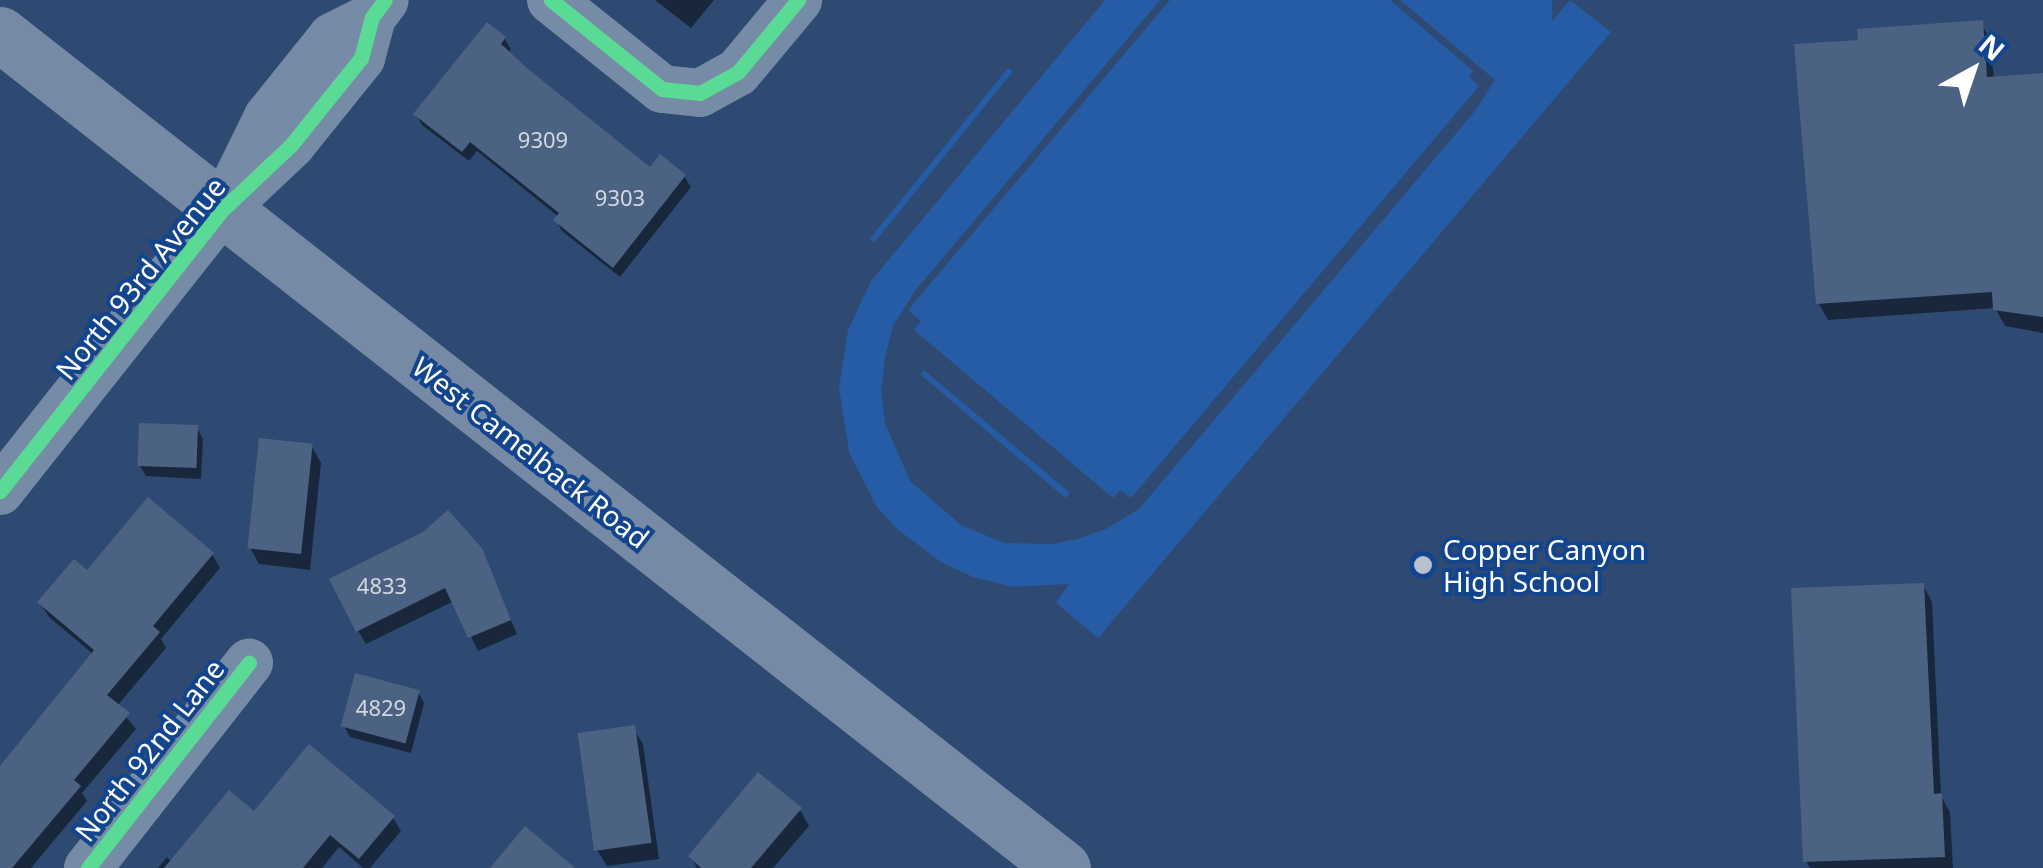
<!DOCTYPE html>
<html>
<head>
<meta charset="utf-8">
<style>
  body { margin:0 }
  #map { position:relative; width:2043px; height:868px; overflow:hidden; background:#2f4a72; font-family:"Noto Sans",sans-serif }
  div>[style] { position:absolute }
  .green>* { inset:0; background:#265ba5; transform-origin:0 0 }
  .shadow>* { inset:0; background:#0007 }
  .building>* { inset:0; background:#4c6282; transform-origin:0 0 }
  .minor>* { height:48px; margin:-24px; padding:0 24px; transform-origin:24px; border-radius:24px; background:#768ba6 }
  .major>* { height:55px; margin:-27.5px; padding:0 27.5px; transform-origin:27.5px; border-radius:27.5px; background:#768aa5 }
  .cycleway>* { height:15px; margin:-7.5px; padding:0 7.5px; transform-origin:7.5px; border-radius:7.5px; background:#5adb95 }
  .dots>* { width:28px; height:28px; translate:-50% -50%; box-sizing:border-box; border:5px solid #13458e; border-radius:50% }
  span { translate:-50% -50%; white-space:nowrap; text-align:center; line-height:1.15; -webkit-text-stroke:8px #13458e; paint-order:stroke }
  .number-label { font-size:22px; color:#d2d8e0 }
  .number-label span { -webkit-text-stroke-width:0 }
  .street-label { font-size:28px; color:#fff }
  .poi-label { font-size:28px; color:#fff }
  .left { translate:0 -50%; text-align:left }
  .north { position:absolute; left:1923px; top:20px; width:100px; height:100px; -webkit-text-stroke:8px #13458e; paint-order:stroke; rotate:40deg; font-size:28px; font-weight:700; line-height:40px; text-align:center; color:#fff }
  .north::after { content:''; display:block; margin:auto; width:35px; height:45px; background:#fff; clip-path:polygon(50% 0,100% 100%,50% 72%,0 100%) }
</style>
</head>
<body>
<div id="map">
  <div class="green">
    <div style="clip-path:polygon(1105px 0,1160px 0,915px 291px,893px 326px,885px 358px,881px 391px,885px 423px,910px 481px,961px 525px,1004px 543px,1052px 544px,1077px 539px,1106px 529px,1139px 509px,1475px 111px,1495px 80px,1400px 0,1552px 0,1552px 21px,1570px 0,1611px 32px,1098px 638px,1056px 603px,1069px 584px,1013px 587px,973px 577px,941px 562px,897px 529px,877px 507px,849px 452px,839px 388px,848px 330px,871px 281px)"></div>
    <div style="clip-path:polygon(1170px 0,1390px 0,1473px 71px,1469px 77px,1479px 86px,1131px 498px,1120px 490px,1113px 498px,914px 330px,921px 321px,908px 310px)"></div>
    <div style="left:1008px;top:68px;width:6px;height:220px;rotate:39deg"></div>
    <div style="clip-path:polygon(924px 370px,1070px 493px,1065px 498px,920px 374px)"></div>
  </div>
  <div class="shadow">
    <div style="clip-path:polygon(655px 0,714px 0,691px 28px)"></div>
    <div style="clip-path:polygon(1981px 23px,1990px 39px,1994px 79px,2043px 75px,2043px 333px,2005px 326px,1995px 308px,1828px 320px,1819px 304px,1860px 42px)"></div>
    <div style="clip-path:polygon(504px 38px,511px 49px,508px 53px,650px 171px,684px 176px,691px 187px,620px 277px,562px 231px,556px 221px,559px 217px,477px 151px,469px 161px,422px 125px,416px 114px)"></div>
    <div style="clip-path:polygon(197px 428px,203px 439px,201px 479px,146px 476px,140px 466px)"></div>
    <div style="clip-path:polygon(312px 447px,321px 463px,310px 570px,259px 564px,250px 548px)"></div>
    <div style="clip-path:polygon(425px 534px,480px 550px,517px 634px,478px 651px,454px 601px,366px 644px,358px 631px)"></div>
    <div style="clip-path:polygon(212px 554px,220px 568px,161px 639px,166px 648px,117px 706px,136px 729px,82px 793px,87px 801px,31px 868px,0 868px,0 769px,93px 654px,49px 617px,40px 603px,87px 574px)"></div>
    <div style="clip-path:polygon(1923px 585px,1932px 602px,1941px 796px,1950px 812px,1953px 868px,1810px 868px,1806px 861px)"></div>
    <div style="clip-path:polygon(418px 692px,424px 703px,411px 753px,350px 737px,344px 726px)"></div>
    <div style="clip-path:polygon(633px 728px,643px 744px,659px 859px,607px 866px,597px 850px)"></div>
    <div style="clip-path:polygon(800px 810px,809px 826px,773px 868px,697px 868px,691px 857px)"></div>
    <div style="clip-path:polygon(254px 814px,393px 818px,401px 831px,370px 868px,363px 868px,339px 847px,322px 868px,158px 868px,167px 857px,172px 862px)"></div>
  </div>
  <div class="building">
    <div style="clip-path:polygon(1983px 20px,1987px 77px,2043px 73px,2043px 317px,1993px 310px,1992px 292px,1816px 304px,1794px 44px,1858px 40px,1857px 29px)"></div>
    <div style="clip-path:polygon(487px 22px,506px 37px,501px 44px,528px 69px,650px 167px,660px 154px,686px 175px,613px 268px,553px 220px,559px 213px,470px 142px,462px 152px,413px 114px)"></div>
    <div style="left:139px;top:423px;width:59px;height:43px;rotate:2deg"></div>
    <div style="left:259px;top:438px;width:54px;height:111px;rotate:6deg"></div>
    <div style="clip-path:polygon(148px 497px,214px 553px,153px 626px,160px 632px,107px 695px,130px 713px,74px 780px,81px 786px,12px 868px,0 868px,0 766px,94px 650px,37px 602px,74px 559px,87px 570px)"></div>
    <div style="clip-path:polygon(448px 510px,482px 548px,511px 620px,468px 638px,445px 588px,356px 632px,329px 579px,423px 532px)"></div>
    <div style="clip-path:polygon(1924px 583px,1934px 794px,1942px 793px,1945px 857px,1803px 862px,1791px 588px)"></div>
    <div style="left:355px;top:673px;width:67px;height:55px;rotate:15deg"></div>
    <div style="left:635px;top:725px;width:119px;height:58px;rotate:82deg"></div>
    <div style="clip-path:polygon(309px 744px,395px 816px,359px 859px,330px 835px,303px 868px,164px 868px,229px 790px,254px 811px)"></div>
    <div style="clip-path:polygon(758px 772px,802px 808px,751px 868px,701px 868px,688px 856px)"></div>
    <div style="clip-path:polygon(525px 826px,575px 868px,490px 868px)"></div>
  </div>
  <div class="minor">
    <div style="left:551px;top:0;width:142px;rotate:38.7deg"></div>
    <div style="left:662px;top:89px;width:38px;rotate:6deg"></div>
    <div style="left:700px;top:93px;width:43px;rotate:-28.9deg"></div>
    <div style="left:738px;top:72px;width:94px;rotate:-50.2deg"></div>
    <div style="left:235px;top:184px;width:75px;rotate:-63.8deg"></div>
    <div style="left:268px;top:117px;width:102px;rotate:-51.3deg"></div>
    <div style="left:332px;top:37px;width:45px;rotate:-26.6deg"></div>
    <div style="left:0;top:491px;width:358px;rotate:-51.7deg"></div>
    <div style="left:222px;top:210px;width:95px;rotate:-43.3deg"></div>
    <div style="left:291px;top:145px;width:112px;rotate:-51.2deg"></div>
    <div style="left:361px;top:58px;width:42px;rotate:-75deg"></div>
    <div style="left:372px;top:17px;width:21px;rotate:-53deg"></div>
    <div style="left:88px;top:868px;width:261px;rotate:-51.9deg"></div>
  </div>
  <div class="major">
    <div style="left:0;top:34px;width:1351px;rotate:38.12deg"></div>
  </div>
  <div class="cycleway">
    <div style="left:551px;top:0;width:142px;rotate:38.7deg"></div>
    <div style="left:662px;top:89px;width:38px;rotate:6deg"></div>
    <div style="left:700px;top:93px;width:43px;rotate:-28.9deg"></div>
    <div style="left:738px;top:72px;width:94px;rotate:-50.2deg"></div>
    <div style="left:0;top:491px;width:358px;rotate:-51.7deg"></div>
    <div style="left:222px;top:210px;width:95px;rotate:-43.3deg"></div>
    <div style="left:291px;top:145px;width:112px;rotate:-51.2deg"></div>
    <div style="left:361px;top:58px;width:42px;rotate:-75deg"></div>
    <div style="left:372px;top:17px;width:21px;rotate:-53deg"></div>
    <div style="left:88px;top:868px;width:261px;rotate:-51.9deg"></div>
  </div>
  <div class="dots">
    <div style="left:1423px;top:565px;background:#b6c0ce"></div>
  </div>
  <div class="number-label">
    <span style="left:543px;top:140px">9309</span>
    <span style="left:620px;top:198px">9303</span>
    <span style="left:382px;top:586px">4833</span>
    <span style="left:381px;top:708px">4829</span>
  </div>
  <div class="street-label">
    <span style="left:140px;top:278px;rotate:-51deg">North 93rd Avenue</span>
    <span style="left:531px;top:452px;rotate:38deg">West Camelback Road</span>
    <span style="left:149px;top:750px;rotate:-52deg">North 92nd Lane</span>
  </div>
  <div class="poi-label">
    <span class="left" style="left:1443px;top:565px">Copper Canyon<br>High School</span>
  </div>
  <div class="north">N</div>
</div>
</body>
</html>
